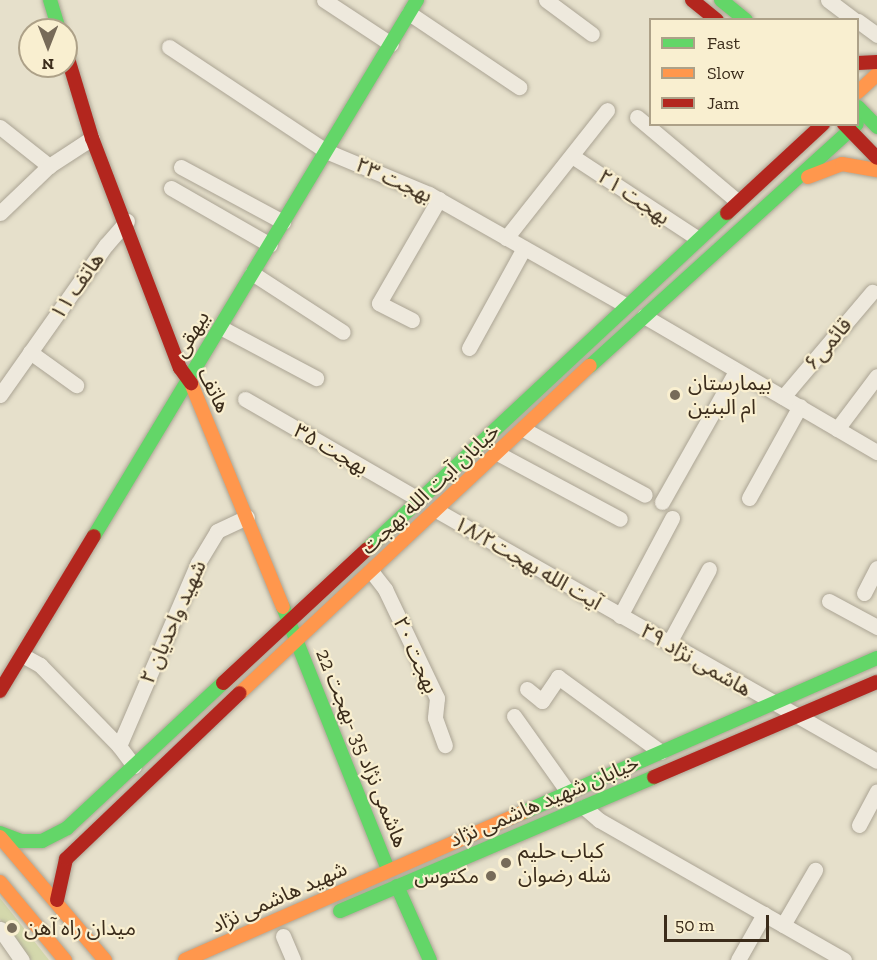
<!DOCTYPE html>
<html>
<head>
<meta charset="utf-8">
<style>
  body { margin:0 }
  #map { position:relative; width:877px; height:960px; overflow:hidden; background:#e6e0cb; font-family:"Zilla Slab","Noto Sans Arabic",serif }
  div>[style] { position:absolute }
  .green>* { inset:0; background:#d4d8ac }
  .roads { filter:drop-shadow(0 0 2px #aba494) drop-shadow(0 0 2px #aba494) }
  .street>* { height:15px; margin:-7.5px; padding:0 7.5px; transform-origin:7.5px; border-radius:7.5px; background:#eee9dd }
  .fast>* { height:14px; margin:-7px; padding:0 7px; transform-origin:7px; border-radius:7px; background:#63d668 }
  .slow>* { height:14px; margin:-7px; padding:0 7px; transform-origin:7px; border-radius:7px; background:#ff974d }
  .jam>* { height:14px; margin:-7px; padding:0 7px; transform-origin:7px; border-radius:7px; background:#b3261e }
  .dots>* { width:16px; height:16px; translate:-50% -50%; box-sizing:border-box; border:3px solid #f9efd0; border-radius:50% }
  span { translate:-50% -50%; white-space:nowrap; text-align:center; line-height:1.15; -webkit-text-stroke:4.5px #f9efd0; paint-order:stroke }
  .street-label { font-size:21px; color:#3b2c1b }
  .poi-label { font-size:21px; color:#3b2c1b }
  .left { translate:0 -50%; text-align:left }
  .right { translate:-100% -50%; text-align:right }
  .legend { position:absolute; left:649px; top:18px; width:210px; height:108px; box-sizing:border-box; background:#f9efd0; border:2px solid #ada188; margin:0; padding:8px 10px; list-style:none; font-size:18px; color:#3b2c1b }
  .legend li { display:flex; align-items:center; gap:12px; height:30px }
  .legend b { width:30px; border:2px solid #ada188 }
  .north { position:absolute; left:18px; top:18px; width:60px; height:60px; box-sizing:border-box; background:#f9efd0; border:2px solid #ada188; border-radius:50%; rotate:180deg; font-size:16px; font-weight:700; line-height:24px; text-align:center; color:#3b2c1b }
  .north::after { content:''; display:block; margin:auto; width:21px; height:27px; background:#776b59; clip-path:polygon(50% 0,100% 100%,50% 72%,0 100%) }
  .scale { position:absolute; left:664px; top:915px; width:105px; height:27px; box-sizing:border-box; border:3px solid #3b2c1b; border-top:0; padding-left:8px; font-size:18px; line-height:21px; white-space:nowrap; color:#3b2c1b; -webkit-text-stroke:4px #f9efd0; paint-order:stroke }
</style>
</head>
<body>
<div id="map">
  <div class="green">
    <div style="clip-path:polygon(0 898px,49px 960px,31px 960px,0 919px)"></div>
  </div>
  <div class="roads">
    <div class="street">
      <div style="left:324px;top:0;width:80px;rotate:33.3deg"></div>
      <div style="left:546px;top:0;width:57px;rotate:36.5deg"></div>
      <div style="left:828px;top:0;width:34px;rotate:37deg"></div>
      <div style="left:409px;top:13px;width:133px;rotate:33.9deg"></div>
      <div style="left:858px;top:21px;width:24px;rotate:36deg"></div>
      <div style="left:169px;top:47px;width:188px;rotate:33.5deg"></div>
      <div style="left:326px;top:151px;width:112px;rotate:22.7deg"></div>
      <div style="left:429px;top:194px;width:225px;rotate:29.5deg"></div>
      <div style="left:637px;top:117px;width:131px;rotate:40deg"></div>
      <div style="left:0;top:127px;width:63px;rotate:38.5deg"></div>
      <div style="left:572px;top:156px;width:149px;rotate:33.3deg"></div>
      <div style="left:181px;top:167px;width:116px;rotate:28.3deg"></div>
      <div style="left:171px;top:188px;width:114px;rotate:29.9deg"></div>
      <div style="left:0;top:213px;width:68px;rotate:-43.8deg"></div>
      <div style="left:49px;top:166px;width:51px;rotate:-33.1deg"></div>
      <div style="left:506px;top:238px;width:163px;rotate:-51.7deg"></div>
      <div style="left:252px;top:273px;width:108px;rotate:33deg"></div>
      <div style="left:644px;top:316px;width:270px;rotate:30.3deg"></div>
      <div style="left:412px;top:320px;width:37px;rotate:-153deg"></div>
      <div style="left:379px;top:303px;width:120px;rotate:-60deg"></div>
      <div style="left:220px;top:327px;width:109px;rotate:28deg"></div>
      <div style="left:469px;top:348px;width:114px;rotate:-61.2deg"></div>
      <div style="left:30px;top:352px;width:57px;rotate:35.7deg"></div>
      <div style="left:0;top:395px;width:184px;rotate:-54.8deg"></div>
      <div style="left:106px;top:245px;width:32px;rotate:-49deg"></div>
      <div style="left:783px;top:397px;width:138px;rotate:-49.7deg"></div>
      <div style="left:245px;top:399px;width:200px;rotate:30deg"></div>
      <div style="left:837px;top:429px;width:66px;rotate:-53deg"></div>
      <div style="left:525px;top:430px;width:136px;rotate:28.4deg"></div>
      <div style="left:499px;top:454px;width:137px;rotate:28.2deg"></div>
      <div style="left:749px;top:498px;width:105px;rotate:-61deg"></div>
      <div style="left:662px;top:502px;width:150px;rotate:-60.5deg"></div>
      <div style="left:436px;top:510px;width:507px;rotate:29.65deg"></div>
      <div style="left:371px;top:571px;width:23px;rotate:52deg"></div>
      <div style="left:385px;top:589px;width:121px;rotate:64.5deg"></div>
      <div style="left:437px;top:698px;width:20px;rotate:96deg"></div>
      <div style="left:435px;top:718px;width:29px;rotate:70deg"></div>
      <div style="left:864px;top:593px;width:28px;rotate:-63deg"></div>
      <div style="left:829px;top:601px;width:55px;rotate:28.4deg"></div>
      <div style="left:620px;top:616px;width:111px;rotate:-62deg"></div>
      <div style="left:669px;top:643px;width:84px;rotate:-61.6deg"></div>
      <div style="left:22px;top:655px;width:21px;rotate:29deg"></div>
      <div style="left:40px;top:665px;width:113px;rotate:45.7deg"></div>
      <div style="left:119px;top:746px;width:25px;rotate:53deg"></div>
      <div style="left:527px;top:689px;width:19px;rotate:39deg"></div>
      <div style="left:542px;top:701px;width:29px;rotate:-56deg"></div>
      <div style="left:558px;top:677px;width:127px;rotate:36.1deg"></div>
      <div style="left:514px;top:716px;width:93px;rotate:54.6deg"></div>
      <div style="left:119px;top:746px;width:199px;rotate:-66.7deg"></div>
      <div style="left:198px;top:563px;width:37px;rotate:-59deg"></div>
      <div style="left:217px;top:531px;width:33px;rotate:-25deg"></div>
      <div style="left:584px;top:807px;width:20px;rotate:41deg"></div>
      <div style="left:599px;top:820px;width:282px;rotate:29.7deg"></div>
      <div style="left:859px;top:825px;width:38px;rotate:-62deg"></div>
      <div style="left:783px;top:925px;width:64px;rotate:-59.8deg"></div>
      <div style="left:0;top:929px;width:38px;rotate:55deg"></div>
      <div style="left:283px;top:936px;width:26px;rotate:67deg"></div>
      <div style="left:738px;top:960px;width:53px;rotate:-60.5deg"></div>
    </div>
    <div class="fast">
      <div style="left:50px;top:0;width:31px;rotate:73deg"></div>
      <div style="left:721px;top:0;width:32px;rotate:39deg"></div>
      <div style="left:858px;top:107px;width:28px;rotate:46deg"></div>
      <div style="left:590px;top:366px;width:360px;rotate:-42.2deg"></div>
      <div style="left:94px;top:536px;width:626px;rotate:-58.93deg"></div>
      <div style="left:367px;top:549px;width:492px;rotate:-43deg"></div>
      <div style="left:283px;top:607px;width:283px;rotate:68.2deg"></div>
      <div style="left:522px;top:813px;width:387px;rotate:-23.6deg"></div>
      <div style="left:0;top:833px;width:22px;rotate:21deg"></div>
      <div style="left:21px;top:841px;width:21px"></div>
      <div style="left:42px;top:841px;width:28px;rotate:-27deg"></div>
      <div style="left:67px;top:828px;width:213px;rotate:-42.9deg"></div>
      <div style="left:397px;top:886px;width:81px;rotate:66deg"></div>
      <div style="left:340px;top:911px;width:341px;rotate:-23.1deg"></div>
    </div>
    <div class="slow">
      <div style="left:858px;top:92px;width:26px;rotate:-43deg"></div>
      <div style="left:808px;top:177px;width:36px;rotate:-21deg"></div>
      <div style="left:842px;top:164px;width:36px;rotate:10deg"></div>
      <div style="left:191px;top:383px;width:242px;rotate:67.7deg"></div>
      <div style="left:240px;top:693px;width:479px;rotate:-43.1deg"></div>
      <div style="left:0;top:837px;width:162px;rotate:49.5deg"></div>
      <div style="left:0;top:882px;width:102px;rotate:50.2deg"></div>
      <div style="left:185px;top:960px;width:368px;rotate:-23.6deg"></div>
    </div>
    <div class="jam">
      <div style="left:692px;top:0;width:32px;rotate:39deg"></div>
      <div style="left:66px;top:52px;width:90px;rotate:73.2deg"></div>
      <div style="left:92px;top:138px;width:246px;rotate:69.1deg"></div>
      <div style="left:180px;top:368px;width:19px;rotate:54deg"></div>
      <div style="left:858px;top:63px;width:19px;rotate:-3deg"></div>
      <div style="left:844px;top:124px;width:47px;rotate:45.9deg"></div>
      <div style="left:727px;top:213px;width:131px;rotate:-42.8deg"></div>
      <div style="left:223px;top:683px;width:197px;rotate:-42.9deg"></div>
      <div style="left:0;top:691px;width:181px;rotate:-58.8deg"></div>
      <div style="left:654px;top:777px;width:242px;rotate:-23.1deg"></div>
      <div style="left:57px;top:900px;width:42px;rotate:-77.6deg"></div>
      <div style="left:66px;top:859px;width:240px;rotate:-43.7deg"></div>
    </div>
  </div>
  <div class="dots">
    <div style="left:675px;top:395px;background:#776b59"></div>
    <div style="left:506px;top:863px;background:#776b59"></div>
    <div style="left:491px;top:876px;background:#776b59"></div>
    <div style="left:12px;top:928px;background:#776b59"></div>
  </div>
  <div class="street-label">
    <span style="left:394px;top:180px;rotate:24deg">بهجت ۲۳</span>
    <span style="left:634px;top:197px;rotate:34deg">بهجت ۲۱</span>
    <span style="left:77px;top:286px;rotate:-55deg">هاتف ۱۱</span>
    <span style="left:191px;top:334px;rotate:-59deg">بیهقی</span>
    <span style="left:828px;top:344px;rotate:-50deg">قائمی۶</span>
    <span style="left:214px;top:390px;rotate:64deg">هاتف</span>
    <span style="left:331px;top:449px;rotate:30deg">بهجت ۳۵</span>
    <span style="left:430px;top:489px;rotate:-43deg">خیابان آیت الله بهجت</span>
    <span style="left:528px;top:563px;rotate:30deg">آیت الله بهجت۱۸/۲</span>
    <span style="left:173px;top:622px;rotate:-66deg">شهید واحدیان ۲</span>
    <span style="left:416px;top:655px;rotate:66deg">بهجت ۲۰</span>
    <span style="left:696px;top:660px;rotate:30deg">هاشمی نژاد ۲۹</span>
    <span style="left:362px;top:748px;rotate:68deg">هاشمی نژاد 35 -بهجت 22</span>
    <span style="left:544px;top:801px;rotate:-23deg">خیابان شهید هاشمی نژاد</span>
    <span style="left:279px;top:897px;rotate:-24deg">شهید هاشمی نژاد</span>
  </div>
  <div class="poi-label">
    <span class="left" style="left:688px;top:395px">بیمارستان<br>ام البنین</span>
    <span class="left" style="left:518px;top:863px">کباب حلیم<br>شله رضوان</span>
    <span class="right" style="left:479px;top:876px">مکتوس</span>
    <span class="left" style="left:24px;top:928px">میدان راه آهن</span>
  </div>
  <ul class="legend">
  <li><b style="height:8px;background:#63d668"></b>Fast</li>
  <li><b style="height:8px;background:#ff974d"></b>Slow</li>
  <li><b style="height:8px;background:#b3261e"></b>Jam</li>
  </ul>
  <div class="north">N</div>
  <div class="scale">50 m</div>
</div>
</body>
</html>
